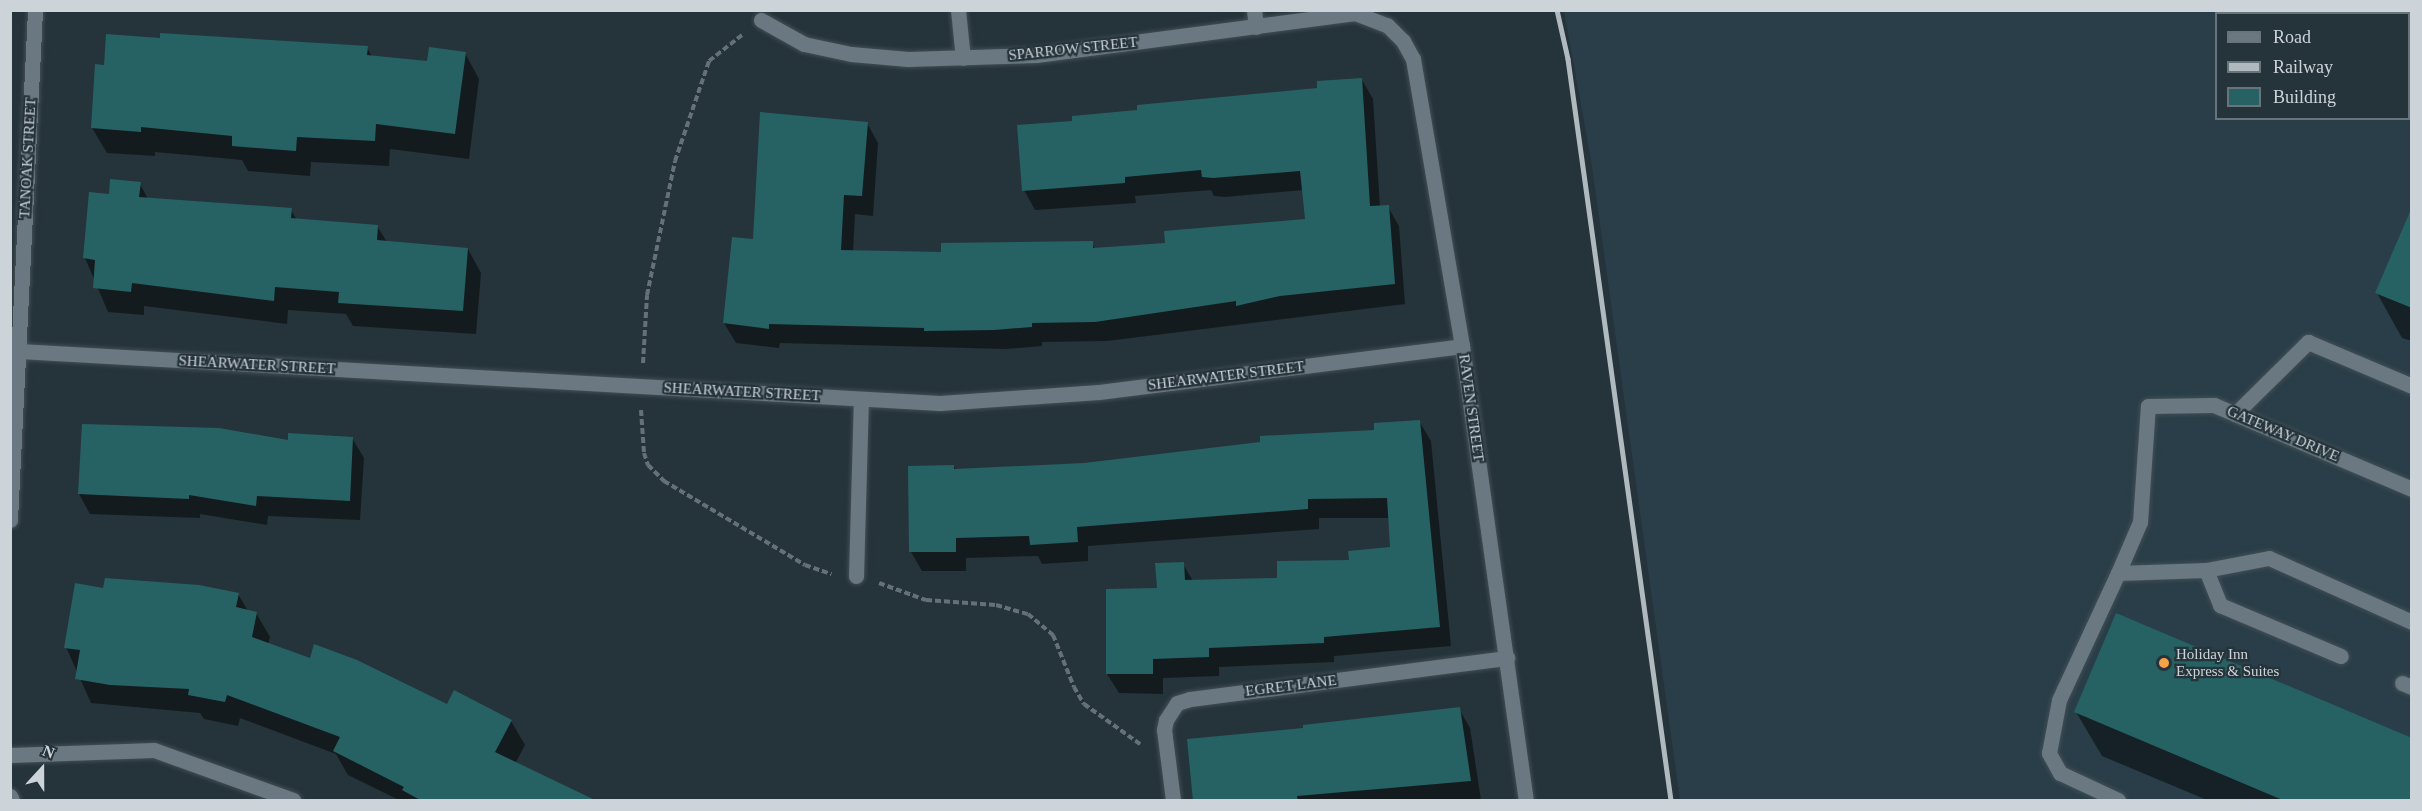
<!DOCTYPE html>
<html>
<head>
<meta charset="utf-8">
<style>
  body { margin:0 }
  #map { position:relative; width:2422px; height:811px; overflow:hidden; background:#25333a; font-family:Georgia,serif }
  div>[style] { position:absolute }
  .built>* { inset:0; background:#293e48 }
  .shadow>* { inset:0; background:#0007 }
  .building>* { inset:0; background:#266263 }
  .path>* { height:4px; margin-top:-2px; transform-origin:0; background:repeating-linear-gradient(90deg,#657077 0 6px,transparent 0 9px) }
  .roads { filter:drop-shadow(0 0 2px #434e55) drop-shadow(0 0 2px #434e55) }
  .lane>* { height:15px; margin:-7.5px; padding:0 7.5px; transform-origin:7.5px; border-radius:7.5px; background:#6a7981 }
  .street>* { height:15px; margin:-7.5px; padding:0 7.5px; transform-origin:7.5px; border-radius:7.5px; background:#6a7981 }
  .rail>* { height:4.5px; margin:-2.25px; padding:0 2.25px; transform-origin:2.25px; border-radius:2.25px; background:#b0b9be }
  .dots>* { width:16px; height:16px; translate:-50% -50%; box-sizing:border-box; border:3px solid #25333a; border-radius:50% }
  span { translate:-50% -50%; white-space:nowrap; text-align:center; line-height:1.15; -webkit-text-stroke:4.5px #25333a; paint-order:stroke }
  .street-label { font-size:15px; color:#ccd4d9 }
  .poi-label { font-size:15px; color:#ccd4d9 }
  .left { translate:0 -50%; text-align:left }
  .frame { position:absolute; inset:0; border:12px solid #ccd4d9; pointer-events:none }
  .legend { position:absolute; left:2215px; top:12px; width:195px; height:108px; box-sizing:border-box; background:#25333a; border:2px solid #68737a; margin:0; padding:8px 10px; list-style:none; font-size:18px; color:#ccd4d9 }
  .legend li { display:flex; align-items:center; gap:12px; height:30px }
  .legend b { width:30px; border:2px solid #68737a }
  .north { position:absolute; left:12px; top:739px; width:60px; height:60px; -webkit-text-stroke:4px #25333a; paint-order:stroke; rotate:21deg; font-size:16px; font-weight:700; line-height:24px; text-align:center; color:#ccd4d9 }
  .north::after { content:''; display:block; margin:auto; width:21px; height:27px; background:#ccd4d9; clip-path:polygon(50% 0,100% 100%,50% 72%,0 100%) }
</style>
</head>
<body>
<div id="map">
  <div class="built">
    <div style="clip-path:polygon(2386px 10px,2393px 13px,2216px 14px,2216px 118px,2408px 118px,2409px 20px,2411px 22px,2411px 800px,1680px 800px,1591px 160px,1564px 11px)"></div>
  </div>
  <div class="shadow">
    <div style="clip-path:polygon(367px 47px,372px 57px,428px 63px,465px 53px,479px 79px,469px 159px,390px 149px,389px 166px,311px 162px,310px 176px,248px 171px,242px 160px,155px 152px,155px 156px,107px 153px,92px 128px)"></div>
    <div style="clip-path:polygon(1362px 80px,1373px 99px,1380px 207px,1388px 207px,1399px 226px,1405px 304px,1107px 341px,1042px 342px,1042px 346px,1006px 349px,780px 343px,779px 348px,736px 343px,724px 323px,754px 241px,867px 123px,878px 143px,873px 216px,855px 214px,853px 252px,942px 253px,1092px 243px,1095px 249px,1167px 244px,1307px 221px,1304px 190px,1225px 197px,1214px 196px,1211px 190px,1135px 196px,1136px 203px,1035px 210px,1024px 190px,1074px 123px,1319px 89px)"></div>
    <div style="clip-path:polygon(140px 184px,148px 199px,291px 210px,297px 220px,377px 226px,387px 242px,468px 249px,481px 273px,476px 334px,353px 326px,346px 314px,288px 310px,287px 324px,144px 306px,144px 315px,108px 312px,85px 258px,111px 196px)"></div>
    <div style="clip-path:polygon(2412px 217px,2412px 341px,2402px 338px,2377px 293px)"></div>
    <div style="clip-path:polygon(1419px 421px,1431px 441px,1451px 646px,1334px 656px,1334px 662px,1219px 667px,1219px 676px,1163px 678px,1163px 694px,1119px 693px,1107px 674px,1159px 590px,1183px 564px,1193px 581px,1279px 580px,1392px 548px,1390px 518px,1319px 518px,1319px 529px,1088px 546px,1088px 561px,1042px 564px,1038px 556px,966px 558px,966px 571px,922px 571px,911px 552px,954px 467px,956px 470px,1084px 465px,1376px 431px)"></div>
    <div style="clip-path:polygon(83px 425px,289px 441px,352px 438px,364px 458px,360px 520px,268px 516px,267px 525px,200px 514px,200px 518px,90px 514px,79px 494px)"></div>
    <div style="clip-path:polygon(105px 589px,238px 594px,248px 611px,256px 613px,270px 637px,268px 645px,447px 706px,511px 721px,525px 745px,515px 764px,593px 800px,399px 800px,348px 775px,336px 754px,240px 718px,238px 726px,204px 719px,200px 713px,91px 703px,66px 647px)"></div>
    <div style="clip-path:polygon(1459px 709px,1470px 728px,1481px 800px,1195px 800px,1304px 730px)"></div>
    <div style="clip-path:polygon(2076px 712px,2412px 800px,2207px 800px,2102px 756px)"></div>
  </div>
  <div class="building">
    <div style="clip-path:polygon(160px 33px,368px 46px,367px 55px,427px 61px,429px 47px,466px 52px,455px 134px,376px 124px,375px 141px,297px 137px,296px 151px,232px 146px,232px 136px,141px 127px,141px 132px,91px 128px,95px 64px,104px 65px,106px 34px,160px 38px)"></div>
    <div style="clip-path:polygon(1362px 78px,1370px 206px,1389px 205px,1395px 284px,1280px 296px,1236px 306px,1236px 301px,1095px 322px,1032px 323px,1032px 327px,994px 330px,924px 331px,924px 328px,769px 324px,769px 329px,723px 323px,732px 237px,753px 239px,760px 112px,868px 122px,862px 196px,844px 195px,841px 250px,941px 252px,941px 243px,1093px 241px,1093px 248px,1165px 243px,1164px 231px,1305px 219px,1300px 171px,1213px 178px,1202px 177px,1201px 170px,1125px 177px,1125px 183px,1022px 191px,1017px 125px,1072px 121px,1072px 116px,1137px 110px,1137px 105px,1317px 88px,1317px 81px)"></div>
    <div style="clip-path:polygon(110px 179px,141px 182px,139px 197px,292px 208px,291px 218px,378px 225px,377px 240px,468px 248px,463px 311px,338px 303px,339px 292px,275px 287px,274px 301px,132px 283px,131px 292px,93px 288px,95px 260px,83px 258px,89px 192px,109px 194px)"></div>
    <div style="clip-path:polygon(2412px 207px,2412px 308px,2375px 293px)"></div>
    <div style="clip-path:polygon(1420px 420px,1440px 627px,1324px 637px,1324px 643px,1209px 648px,1209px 657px,1153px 659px,1153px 674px,1106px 674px,1106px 589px,1157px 588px,1155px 563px,1184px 562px,1185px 580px,1277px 578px,1277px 561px,1349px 560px,1348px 551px,1390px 547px,1387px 498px,1308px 499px,1308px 509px,1077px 527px,1078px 542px,1030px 545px,1029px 536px,956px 538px,956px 552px,909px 552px,908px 466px,954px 465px,954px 469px,1084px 463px,1260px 442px,1260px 436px,1374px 430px,1374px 423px)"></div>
    <div style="clip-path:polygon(82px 424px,219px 428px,288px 440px,288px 433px,353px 437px,350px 501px,257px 496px,256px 506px,189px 495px,189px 499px,78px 494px)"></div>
    <div style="clip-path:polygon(105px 578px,199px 585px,239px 593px,236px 607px,257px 612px,252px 637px,310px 658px,314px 644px,357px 660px,447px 704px,454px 690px,512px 720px,495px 752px,597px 801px,422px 801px,402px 790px,404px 787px,333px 751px,340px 737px,227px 695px,225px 702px,188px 695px,189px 689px,110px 685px,75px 679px,80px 650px,64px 648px,75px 583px,103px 588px)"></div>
    <div style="clip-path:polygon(2116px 613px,2412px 738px,2412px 801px,2285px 801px,2074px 712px)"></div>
    <div style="clip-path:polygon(1460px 707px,1471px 781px,1297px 796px,1298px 801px,1193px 801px,1187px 739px,1303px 728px,1303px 725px)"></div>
  </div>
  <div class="path">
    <div style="left:643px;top:363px;width:68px;rotate:-86.6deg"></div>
    <div style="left:647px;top:295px;width:137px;rotate:-78.2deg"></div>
    <div style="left:675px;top:161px;width:106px;rotate:-71.2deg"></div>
    <div style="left:709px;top:61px;width:42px;rotate:-38.2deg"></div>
    <div style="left:641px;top:410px;width:43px;rotate:86deg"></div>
    <div style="left:644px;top:453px;width:13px;rotate:72deg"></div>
    <div style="left:648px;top:465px;width:23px;rotate:45deg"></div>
    <div style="left:664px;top:481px;width:164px;rotate:30.8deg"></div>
    <div style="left:805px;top:565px;width:28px;rotate:19deg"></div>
    <div style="left:879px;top:583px;width:50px;rotate:19.9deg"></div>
    <div style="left:926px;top:600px;width:70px;rotate:4.1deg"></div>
    <div style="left:996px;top:605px;width:33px;rotate:16deg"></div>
    <div style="left:1028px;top:614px;width:33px;rotate:40deg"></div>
    <div style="left:1053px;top:635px;width:56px;rotate:68deg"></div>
    <div style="left:1074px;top:687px;width:20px;rotate:60deg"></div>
    <div style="left:1084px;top:704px;width:69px;rotate:35.5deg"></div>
  </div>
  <div class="roads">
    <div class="lane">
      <div style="left:958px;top:10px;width:48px;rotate:84.1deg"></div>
      <div style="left:1254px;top:10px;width:17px;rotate:83deg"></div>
      <div style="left:2408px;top:96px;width:4px;rotate:27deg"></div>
      <div style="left:2235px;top:414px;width:103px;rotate:-44.6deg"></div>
      <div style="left:2308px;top:342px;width:113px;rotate:22.9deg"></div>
      <div style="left:2206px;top:570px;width:38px;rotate:68deg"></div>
      <div style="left:2220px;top:605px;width:131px;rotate:22.9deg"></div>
      <div style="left:2118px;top:573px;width:56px;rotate:-66.7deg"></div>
      <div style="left:2140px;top:522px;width:116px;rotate:-86.1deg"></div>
      <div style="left:856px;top:576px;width:177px;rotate:-88.4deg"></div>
      <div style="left:2402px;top:683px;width:11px;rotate:22deg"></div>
      <div style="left:1173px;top:800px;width:71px;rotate:-97.3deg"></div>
      <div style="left:1164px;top:730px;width:10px;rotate:-79deg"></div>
      <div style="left:1166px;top:720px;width:20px;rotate:-57deg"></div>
      <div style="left:1177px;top:703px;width:14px;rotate:-17deg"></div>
      <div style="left:1190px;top:699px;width:320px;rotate:-7.4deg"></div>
      <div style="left:2118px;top:800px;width:64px;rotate:-155deg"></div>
      <div style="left:2060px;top:773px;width:23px;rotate:-119deg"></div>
      <div style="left:2049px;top:753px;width:54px;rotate:-79.3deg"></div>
      <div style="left:2059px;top:700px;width:140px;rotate:-65.1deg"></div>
      <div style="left:2118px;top:573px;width:88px;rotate:-2deg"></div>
      <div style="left:2206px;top:570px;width:64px;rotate:-10.8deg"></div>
      <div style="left:2269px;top:558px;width:157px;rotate:24.1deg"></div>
    </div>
    <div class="street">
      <div style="left:2386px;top:10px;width:7px;rotate:34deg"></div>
      <div style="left:761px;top:20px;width:49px;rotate:29.2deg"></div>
      <div style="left:804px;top:44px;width:48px;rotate:12deg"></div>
      <div style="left:851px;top:54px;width:57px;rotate:5deg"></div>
      <div style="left:908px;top:59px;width:128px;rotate:-1.8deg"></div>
      <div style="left:1036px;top:55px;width:322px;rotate:-7.5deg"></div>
      <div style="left:1355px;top:13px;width:34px;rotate:21deg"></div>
      <div style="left:1387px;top:25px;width:23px;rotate:45deg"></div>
      <div style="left:1403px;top:41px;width:21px;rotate:61deg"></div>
      <div style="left:1413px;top:59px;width:291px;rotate:80.3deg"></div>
      <div style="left:1462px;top:346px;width:458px;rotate:82deg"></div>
      <div style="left:2408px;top:21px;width:4px;rotate:14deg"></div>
      <div style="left:19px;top:351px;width:922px;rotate:3.23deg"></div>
      <div style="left:940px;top:403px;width:159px;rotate:-4deg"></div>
      <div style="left:1099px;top:392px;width:366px;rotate:-7.2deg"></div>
      <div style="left:2148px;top:406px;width:66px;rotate:-0.9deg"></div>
      <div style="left:2214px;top:405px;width:215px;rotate:23deg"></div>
      <div style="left:10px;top:520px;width:511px;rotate:-87.19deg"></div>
      <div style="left:10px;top:755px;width:144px;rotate:-2deg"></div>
      <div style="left:154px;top:750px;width:148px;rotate:19.8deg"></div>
      <div style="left:10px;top:796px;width:4px;rotate:63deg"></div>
    </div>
  </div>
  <div class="rail">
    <div style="left:1557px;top:10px;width:50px;rotate:77.3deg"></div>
    <div style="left:1568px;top:59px;width:748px;rotate:82.09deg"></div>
  </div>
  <div class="dots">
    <div style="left:2164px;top:663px;background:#f7a149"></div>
  </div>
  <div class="street-label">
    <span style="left:1073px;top:49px;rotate:-6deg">SPARROW STREET</span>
    <span style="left:28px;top:158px;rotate:-87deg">TANOAK STREET</span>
    <span style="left:257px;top:365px;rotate:3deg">SHEARWATER STREET</span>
    <span style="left:1226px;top:376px;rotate:-7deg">SHEARWATER STREET</span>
    <span style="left:742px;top:392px;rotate:3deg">SHEARWATER STREET</span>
    <span style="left:1471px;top:408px;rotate:82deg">RAVEN STREET</span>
    <span style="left:2283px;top:434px;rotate:23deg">GATEWAY DRIVE</span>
    <span style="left:1291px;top:686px;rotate:-7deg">EGRET LANE</span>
  </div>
  <div class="poi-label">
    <span class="left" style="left:2176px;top:663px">Holiday Inn<br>Express &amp; Suites</span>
  </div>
  <div class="frame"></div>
  <ul class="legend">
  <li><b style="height:8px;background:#6a7981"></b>Road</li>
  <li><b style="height:8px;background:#b0b9be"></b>Railway</li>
  <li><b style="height:16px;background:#266263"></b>Building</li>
  </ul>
  <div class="north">N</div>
</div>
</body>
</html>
